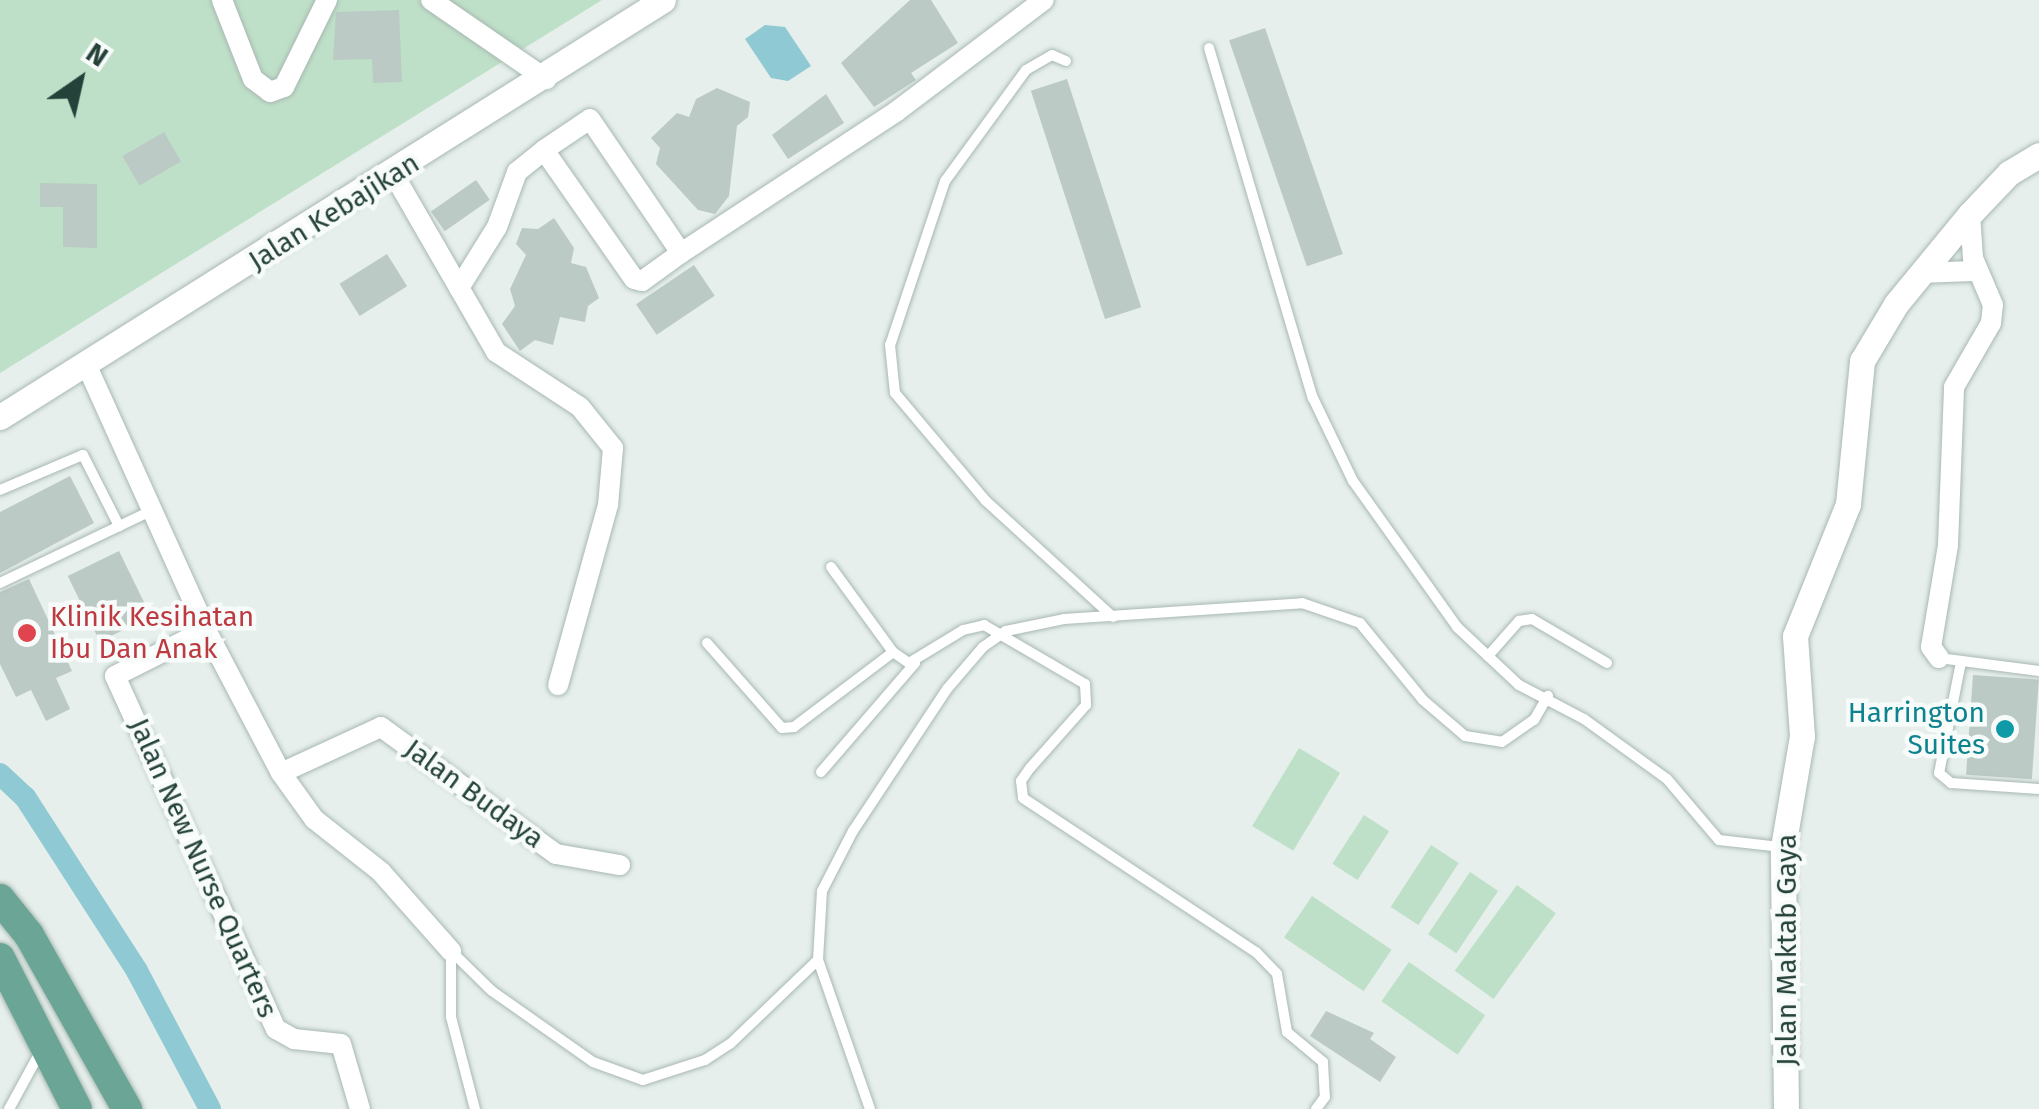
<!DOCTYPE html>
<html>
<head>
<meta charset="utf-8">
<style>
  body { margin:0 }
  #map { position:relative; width:2039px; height:1109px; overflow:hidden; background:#e6efeb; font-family:"Fira Sans",sans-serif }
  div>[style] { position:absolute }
  .green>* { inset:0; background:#bfe0c8; transform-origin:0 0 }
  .water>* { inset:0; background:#8ec9d4 }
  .canal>* { height:22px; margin:-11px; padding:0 11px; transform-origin:11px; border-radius:11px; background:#8ec9d4 }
  .building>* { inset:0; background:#bbcac4; transform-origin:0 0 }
  .roads { filter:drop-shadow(0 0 2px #a8b8b2) drop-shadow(0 0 2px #a8b8b2) }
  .service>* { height:10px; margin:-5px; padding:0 5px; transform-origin:5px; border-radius:5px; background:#fff }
  .minor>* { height:20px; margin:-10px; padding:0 10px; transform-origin:10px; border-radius:10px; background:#fff }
  .tertiary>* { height:25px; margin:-12.5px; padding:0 12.5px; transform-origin:12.5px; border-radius:12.5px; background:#fff }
  .primary>* { height:30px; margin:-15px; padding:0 15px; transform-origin:15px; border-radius:15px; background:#6aa596 }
  .dots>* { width:28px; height:28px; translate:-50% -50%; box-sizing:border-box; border:5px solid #f7fbf9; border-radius:50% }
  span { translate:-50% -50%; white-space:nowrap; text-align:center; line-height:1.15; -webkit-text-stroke:9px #f7fbf9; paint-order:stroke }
  .street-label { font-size:28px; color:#24423a }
  .health-label { font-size:28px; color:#be3a42 }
  .left { translate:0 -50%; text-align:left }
  .culture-label { font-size:28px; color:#0d838f }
  .right { translate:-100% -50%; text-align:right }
  .north { position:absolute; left:30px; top:30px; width:100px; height:100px; -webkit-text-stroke:8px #f7fbf9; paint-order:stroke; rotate:34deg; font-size:28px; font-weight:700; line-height:40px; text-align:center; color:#24423a }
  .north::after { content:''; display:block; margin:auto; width:35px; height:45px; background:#24423a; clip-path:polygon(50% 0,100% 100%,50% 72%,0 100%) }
</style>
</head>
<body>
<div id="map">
  <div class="green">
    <div style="clip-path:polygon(0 0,602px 0,0 373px)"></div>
    <div style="left:1299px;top:748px;width:48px;height:91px;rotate:31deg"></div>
    <div style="left:1364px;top:815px;width:30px;height:58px;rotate:33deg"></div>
    <div style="left:1431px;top:845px;width:33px;height:74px;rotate:33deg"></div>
    <div style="left:1470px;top:872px;width:34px;height:75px;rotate:34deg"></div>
    <div style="left:1517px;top:885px;width:48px;height:106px;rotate:36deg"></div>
    <div style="left:1312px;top:896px;width:96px;height:50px;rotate:34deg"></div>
    <div style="left:1409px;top:962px;width:93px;height:48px;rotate:35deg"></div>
  </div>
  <div class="water">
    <div style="clip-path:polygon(765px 25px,785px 27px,811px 66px,788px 81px,771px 78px,745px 39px)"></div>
  </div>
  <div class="canal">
    <div style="left:0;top:774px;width:34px;rotate:43deg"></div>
    <div style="left:25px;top:797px;width:207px;rotate:57.2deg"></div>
    <div style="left:137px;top:971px;width:156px;rotate:62.1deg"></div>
  </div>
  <div class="building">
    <div style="clip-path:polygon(910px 0,931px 0,958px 43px,911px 73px,916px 80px,874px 107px,841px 63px)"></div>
    <div style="clip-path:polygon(399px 10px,402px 82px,373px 83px,372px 59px,333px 60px,336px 12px)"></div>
    <div style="left:1265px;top:28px;width:239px;height:38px;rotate:71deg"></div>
    <div style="left:1067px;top:79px;width:240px;height:38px;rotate:72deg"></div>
    <div style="clip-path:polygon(717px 88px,750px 102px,748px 117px,737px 126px,729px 196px,715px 214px,698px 210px,656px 164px,660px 148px,651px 138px,677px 113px,689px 117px,696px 99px)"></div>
    <div style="clip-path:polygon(826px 94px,844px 123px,788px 159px,772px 135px)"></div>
    <div style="left:164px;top:132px;width:34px;height:48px;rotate:60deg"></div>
    <div style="left:476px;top:180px;width:24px;height:55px;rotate:55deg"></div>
    <div style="clip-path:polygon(40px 183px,97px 184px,97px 248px,63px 247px,63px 207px,40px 207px)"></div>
    <div style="clip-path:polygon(554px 218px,574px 248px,571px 263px,586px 267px,599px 298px,588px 306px,585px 322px,560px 317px,553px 345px,535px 340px,520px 351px,502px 324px,515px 306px,510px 289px,526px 255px,516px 244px,522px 228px,538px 229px)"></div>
    <div style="left:387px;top:254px;width:38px;height:56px;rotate:58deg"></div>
    <div style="left:694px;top:265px;width:37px;height:70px;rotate:56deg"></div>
    <div style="clip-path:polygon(70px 476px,94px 523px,0 573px,0 512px)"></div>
    <div style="left:119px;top:551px;width:73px;height:57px;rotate:64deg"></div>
    <div style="clip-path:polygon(29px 579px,72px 671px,56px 678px,70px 709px,46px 721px,31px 690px,16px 697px,0 664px,0 592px)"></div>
    <div style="left:1973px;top:675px;width:66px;height:100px;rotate:4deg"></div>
    <div style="clip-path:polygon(1326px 1011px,1374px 1033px,1370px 1039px,1396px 1057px,1380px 1082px,1310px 1036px)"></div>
  </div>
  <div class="roads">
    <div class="service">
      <div style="left:1209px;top:48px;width:365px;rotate:73.5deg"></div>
      <div style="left:1313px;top:398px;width:92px;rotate:64.3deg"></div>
      <div style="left:1353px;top:481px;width:179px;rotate:54.5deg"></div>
      <div style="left:1457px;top:627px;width:85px;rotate:43.1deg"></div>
      <div style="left:1519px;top:685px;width:73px;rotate:27.6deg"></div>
      <div style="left:1584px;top:719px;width:102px;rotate:35.9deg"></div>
      <div style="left:1667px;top:779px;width:80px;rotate:49.6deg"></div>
      <div style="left:1719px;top:840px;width:61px;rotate:6.5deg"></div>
      <div style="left:1066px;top:61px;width:15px;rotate:-157deg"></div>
      <div style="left:1052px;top:55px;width:30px;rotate:150deg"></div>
      <div style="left:1026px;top:70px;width:137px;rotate:126.1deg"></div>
      <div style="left:945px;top:181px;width:173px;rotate:108.5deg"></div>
      <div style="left:890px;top:345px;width:48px;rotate:84.1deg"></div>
      <div style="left:895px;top:393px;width:141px;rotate:49.9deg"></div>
      <div style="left:986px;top:501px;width:172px;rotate:42.4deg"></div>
      <div style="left:0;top:490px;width:90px;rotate:-22.9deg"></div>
      <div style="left:83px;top:455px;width:80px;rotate:63.1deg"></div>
      <div style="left:831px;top:567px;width:105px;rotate:53.9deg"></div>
      <div style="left:893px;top:652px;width:19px;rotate:35deg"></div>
      <div style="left:909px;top:663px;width:63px;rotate:-31.4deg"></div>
      <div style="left:963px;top:630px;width:22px;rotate:-13deg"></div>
      <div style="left:984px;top:625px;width:117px;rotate:30.3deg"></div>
      <div style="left:1085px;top:684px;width:21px;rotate:87deg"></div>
      <div style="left:1086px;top:705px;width:84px;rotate:131.6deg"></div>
      <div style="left:1030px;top:768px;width:16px;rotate:125deg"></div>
      <div style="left:1021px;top:781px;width:17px;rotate:83deg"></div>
      <div style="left:1023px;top:798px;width:279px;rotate:33.5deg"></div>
      <div style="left:1256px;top:952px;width:30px;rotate:46deg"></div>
      <div style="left:1277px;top:974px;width:59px;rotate:80.2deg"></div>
      <div style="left:1287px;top:1032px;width:47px;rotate:39.8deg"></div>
      <div style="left:1323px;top:1062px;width:35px;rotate:87deg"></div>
      <div style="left:1325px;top:1097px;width:15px;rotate:127deg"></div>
      <div style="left:0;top:583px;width:167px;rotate:-25.5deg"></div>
      <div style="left:707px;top:643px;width:113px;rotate:48.6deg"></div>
      <div style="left:782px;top:728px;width:12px;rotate:-5deg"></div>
      <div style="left:794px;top:727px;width:124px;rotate:-37.1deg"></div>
      <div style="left:1488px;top:656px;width:47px;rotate:-48.5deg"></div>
      <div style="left:1519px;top:621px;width:13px;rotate:-9deg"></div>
      <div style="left:1532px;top:619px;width:87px;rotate:30.4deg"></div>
      <div style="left:1939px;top:658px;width:101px;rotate:7.4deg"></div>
      <div style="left:1961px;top:662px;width:113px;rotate:101.2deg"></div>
      <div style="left:1939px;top:773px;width:16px;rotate:40deg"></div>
      <div style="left:1951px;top:783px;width:88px;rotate:3.9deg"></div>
      <div style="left:821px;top:772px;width:144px;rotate:-49.2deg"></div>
      <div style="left:451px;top:951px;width:57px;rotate:44.3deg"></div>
      <div style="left:492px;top:991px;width:123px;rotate:35.1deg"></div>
      <div style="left:593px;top:1062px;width:53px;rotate:19.8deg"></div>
      <div style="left:643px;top:1080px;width:65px;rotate:-17.9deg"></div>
      <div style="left:705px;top:1060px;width:30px;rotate:-33deg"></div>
      <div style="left:730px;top:1044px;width:122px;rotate:-43.7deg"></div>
      <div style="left:451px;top:952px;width:65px;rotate:90deg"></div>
      <div style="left:451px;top:1017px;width:95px;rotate:75.4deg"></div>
      <div style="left:9px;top:1109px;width:71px;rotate:-61.3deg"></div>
      <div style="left:870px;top:1109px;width:158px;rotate:-109.2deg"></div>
      <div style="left:818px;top:960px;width:69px;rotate:-86.7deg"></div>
      <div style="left:822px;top:891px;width:68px;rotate:-62.7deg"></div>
      <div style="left:853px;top:831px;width:170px;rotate:-56.5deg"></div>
      <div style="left:947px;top:689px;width:55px;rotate:-49.4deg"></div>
      <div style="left:983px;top:647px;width:28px;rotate:-35deg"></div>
      <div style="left:1006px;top:631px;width:59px;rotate:-11.7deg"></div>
      <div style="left:1064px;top:619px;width:239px;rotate:-3.8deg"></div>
      <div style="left:1302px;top:603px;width:61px;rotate:19deg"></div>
      <div style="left:1360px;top:623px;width:99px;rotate:50.7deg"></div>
      <div style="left:1423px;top:700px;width:55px;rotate:40.6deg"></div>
      <div style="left:1465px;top:736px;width:37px;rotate:9deg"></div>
      <div style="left:1502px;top:742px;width:39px;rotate:-35deg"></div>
      <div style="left:1534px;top:720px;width:28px;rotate:-60deg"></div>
    </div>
    <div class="minor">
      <div style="left:222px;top:0;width:85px;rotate:68.6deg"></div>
      <div style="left:253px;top:79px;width:21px;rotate:37deg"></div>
      <div style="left:270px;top:92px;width:15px;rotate:-20deg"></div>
      <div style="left:284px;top:87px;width:97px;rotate:-63.7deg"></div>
      <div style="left:431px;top:0;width:140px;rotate:34.5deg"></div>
      <div style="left:394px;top:175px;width:204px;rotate:60deg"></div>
      <div style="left:496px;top:352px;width:100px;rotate:33.2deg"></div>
      <div style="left:580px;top:407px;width:53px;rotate:51.2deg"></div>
      <div style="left:613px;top:448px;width:57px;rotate:95deg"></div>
      <div style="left:608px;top:505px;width:187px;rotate:105.5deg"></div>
      <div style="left:681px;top:253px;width:258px;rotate:-33.3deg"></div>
      <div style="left:897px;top:111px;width:184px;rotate:-37.1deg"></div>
      <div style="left:1922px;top:273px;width:55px;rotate:-2.1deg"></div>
      <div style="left:459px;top:288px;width:72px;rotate:-58.1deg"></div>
      <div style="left:497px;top:227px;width:59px;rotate:-70deg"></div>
      <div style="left:517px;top:172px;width:35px;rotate:-39deg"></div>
      <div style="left:544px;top:150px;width:55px;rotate:-34deg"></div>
      <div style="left:590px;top:119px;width:162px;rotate:55.8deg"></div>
      <div style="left:681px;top:253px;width:48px;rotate:144.3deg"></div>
      <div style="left:642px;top:281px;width:8px;rotate:-166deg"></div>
      <div style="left:634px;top:279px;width:157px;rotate:-124.9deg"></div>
      <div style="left:87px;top:366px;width:290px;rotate:65.7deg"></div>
      <div style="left:206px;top:630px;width:161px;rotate:62.3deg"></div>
      <div style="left:281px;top:773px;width:57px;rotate:54.3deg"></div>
      <div style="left:314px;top:819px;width:85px;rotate:38.3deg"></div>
      <div style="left:381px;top:872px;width:106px;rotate:48.5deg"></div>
      <div style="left:206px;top:630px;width:102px;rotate:153.2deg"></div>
      <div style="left:115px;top:676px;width:388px;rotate:65.5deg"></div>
      <div style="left:276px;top:1029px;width:21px;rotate:29deg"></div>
      <div style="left:294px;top:1039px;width:47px;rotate:6.1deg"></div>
      <div style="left:341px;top:1044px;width:68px;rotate:73.7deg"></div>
      <div style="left:1939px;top:658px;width:14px;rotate:-126deg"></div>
      <div style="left:1931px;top:647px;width:103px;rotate:-80.5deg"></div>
      <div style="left:1948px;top:545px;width:158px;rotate:-87.8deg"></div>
      <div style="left:1954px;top:387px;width:74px;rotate:-60deg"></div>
      <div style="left:1991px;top:323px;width:18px;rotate:-84deg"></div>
      <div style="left:1993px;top:305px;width:51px;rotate:-113.1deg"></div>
      <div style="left:1973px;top:258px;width:44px;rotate:-93.9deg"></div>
      <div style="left:281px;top:773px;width:110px;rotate:-24.7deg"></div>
      <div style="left:381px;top:727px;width:216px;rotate:36deg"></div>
      <div style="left:556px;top:854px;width:65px;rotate:9.8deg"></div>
    </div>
    <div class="tertiary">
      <div style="left:0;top:417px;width:783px;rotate:-32.17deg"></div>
      <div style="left:1786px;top:1109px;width:262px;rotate:-90.7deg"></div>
      <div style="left:1783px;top:847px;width:113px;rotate:-80.3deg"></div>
      <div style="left:1802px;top:736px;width:100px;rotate:-94deg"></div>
      <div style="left:1795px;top:636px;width:142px;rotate:-68.1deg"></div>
      <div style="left:1848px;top:504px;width:144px;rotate:-84.4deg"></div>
      <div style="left:1862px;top:361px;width:66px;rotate:-59.2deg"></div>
      <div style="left:1896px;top:304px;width:117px;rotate:-50.6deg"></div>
      <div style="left:1970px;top:214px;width:57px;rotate:-46.4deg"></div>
      <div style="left:2009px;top:173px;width:35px;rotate:-31deg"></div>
    </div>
    <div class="primary">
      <div style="left:0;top:899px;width:46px;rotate:51.1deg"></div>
      <div style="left:29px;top:935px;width:200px;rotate:60.6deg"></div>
      <div style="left:0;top:958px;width:169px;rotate:63deg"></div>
    </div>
  </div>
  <div class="dots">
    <div style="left:27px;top:633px;background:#e0444e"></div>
    <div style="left:2005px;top:729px;background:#0f9aa8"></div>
  </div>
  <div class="street-label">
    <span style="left:334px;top:212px;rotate:-32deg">Jalan Kebajikan</span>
    <span style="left:474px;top:794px;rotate:36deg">Jalan Budaya</span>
    <span style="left:203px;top:868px;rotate:66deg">Jalan New Nurse Quarters</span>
    <span style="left:1787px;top:950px;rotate:-90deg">Jalan Maktab Gaya</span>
  </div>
  <div class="health-label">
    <span class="left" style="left:50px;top:633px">Klinik Kesihatan<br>Ibu Dan Anak</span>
  </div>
  <div class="culture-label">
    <span class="right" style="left:1985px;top:729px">Harrington<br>Suites</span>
  </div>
  <div class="north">N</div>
</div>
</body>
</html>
